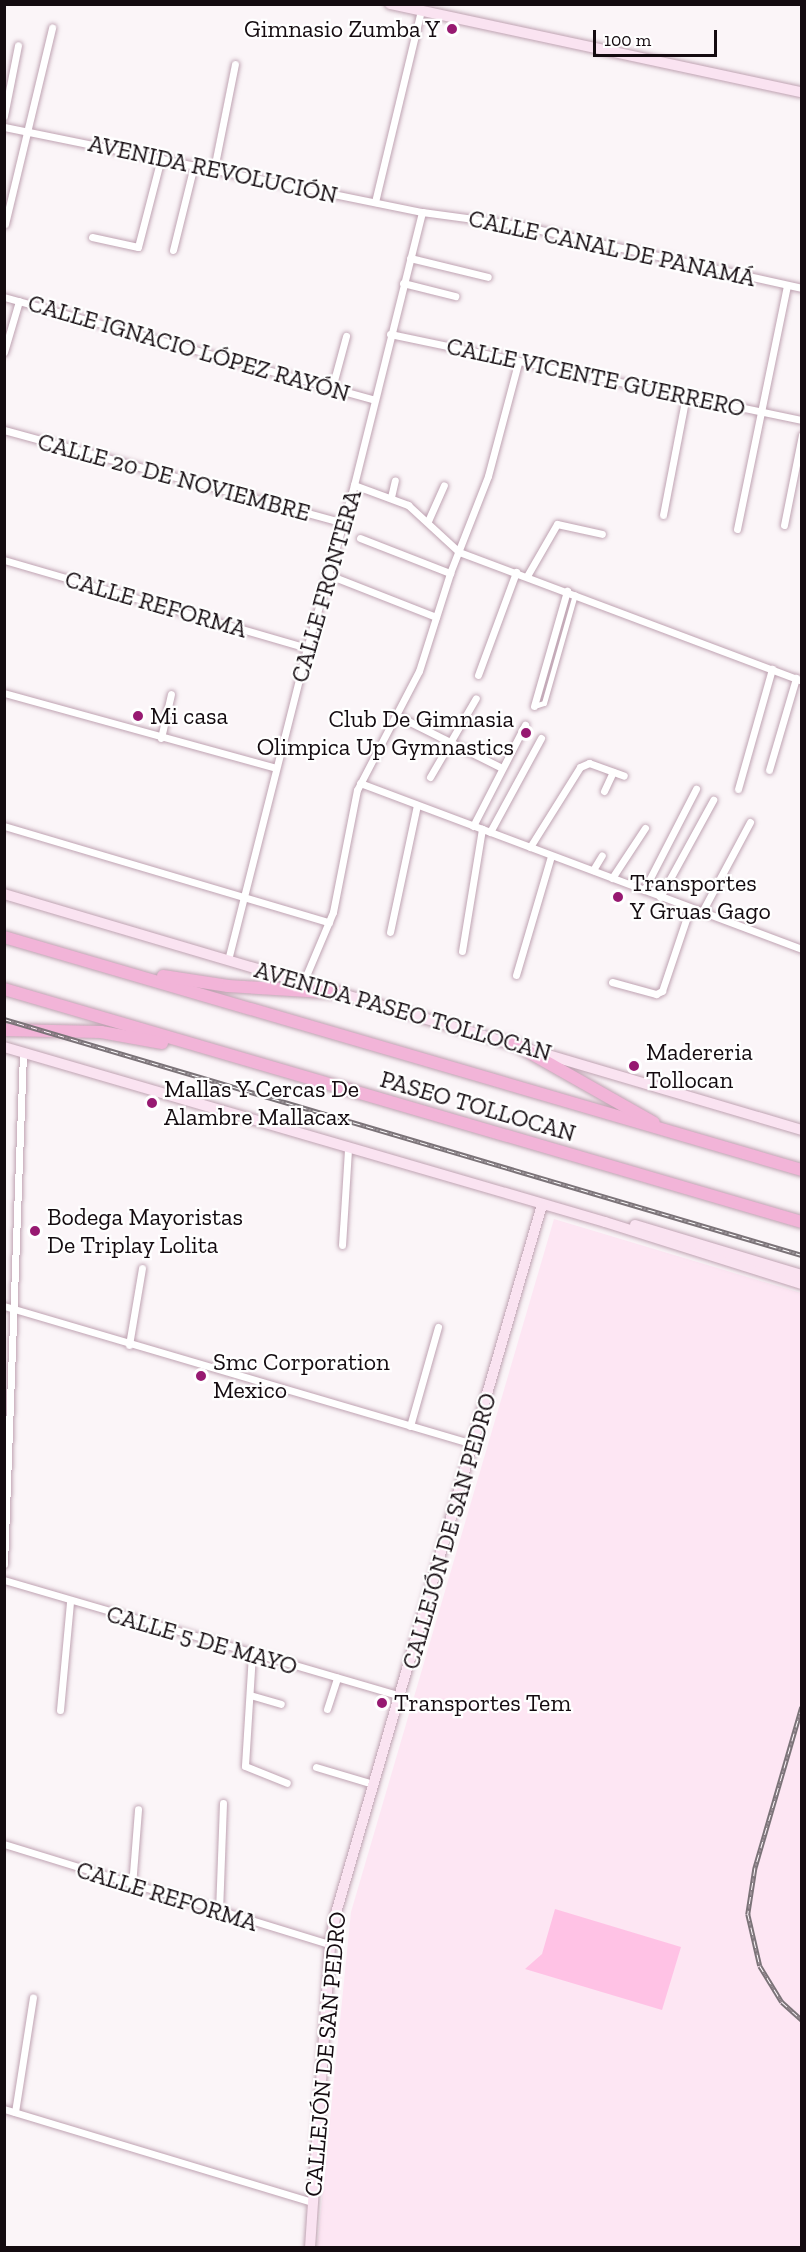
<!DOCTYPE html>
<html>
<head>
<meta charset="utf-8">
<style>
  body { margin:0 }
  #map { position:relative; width:806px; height:2252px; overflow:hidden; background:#fbf5f8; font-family:"Zilla Slab",serif }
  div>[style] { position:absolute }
  .built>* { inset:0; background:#fde6f3 }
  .green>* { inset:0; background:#ffc2e5 }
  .roads { filter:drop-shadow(0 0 2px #bfa3b2) drop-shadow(0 0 2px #bfa3b2) }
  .pedestrian>* { height:5px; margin:-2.5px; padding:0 2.5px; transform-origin:2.5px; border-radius:2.5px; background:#fff }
  .minor>* { height:7px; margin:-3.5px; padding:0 3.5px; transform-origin:3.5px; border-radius:3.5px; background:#fff }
  .secondary>* { height:10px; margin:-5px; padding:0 5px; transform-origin:5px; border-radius:5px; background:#fae3f1 }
  .trunk>* { height:12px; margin:-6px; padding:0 6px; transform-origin:6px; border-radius:6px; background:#f2b4d8 }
  .rail>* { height:4.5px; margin-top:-2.25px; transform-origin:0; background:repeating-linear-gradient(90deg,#fff 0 7px,#7b7378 0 14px); box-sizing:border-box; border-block:2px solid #7b7378 }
  .dots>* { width:16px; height:16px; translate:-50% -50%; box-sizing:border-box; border:3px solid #fff; border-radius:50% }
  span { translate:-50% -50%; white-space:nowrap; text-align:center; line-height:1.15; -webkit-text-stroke:4.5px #fff; paint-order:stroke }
  .poi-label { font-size:24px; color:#140b10 }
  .right { translate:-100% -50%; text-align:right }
  .left { translate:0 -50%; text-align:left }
  .street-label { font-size:24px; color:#140b10 }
  .frame { position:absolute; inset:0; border:6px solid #140b10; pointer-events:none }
  .scale { position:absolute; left:593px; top:30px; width:124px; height:27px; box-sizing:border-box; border:3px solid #140b10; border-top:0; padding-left:8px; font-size:18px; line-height:21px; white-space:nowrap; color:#140b10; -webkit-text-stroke:4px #fff; paint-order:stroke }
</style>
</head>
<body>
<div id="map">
  <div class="built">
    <div style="clip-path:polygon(554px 1219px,801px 1293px,801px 2247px,317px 2248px,351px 1912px)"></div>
  </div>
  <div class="green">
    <div style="clip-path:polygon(555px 1909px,681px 1947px,662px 2010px,525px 1969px,542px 1954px)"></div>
  </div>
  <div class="roads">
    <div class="pedestrian">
      <div style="left:534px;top:706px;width:10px;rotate:-17deg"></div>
      <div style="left:544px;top:703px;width:113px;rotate:-74.1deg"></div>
    </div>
    <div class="minor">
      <div style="left:4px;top:116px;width:72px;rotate:-78.8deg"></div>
      <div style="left:4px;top:127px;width:427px;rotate:11.5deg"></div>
      <div style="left:422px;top:212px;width:97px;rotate:7.7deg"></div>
      <div style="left:518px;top:225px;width:291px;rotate:12.5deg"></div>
      <div style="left:214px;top:169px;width:107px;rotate:-78.7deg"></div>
      <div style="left:375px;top:202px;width:196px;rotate:-76.5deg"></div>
      <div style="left:5px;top:224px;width:202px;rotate:-76.5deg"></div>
      <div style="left:92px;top:237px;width:47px;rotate:12.3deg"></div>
      <div style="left:138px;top:247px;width:92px;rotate:-75.5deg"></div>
      <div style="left:173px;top:250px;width:88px;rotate:-76.1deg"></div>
      <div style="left:410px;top:258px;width:80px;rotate:13.7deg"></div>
      <div style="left:403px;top:283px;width:54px;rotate:14deg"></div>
      <div style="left:4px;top:297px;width:383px;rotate:15.5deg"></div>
      <div style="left:390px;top:334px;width:421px;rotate:11.8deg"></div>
      <div style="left:4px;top:352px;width:53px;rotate:-73.6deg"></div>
      <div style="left:332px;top:388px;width:54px;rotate:-74.9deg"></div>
      <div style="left:4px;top:430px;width:352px;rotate:15.3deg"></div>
      <div style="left:354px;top:485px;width:58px;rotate:20.3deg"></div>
      <div style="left:408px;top:505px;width:69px;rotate:42.7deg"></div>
      <div style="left:459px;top:552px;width:366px;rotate:20.6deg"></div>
      <div style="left:391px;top:497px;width:17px;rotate:-77deg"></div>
      <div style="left:663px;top:515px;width:121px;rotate:-79.1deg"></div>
      <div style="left:428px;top:521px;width:39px;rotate:-66deg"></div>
      <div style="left:784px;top:525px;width:92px;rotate:-78.7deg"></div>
      <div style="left:737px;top:529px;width:249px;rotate:-78.4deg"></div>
      <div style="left:360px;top:538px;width:97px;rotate:21.3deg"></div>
      <div style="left:4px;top:560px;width:316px;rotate:16.2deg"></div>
      <div style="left:329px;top:575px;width:115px;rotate:21.4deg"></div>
      <div style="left:527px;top:576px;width:60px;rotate:-60deg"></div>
      <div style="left:557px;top:524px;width:46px;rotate:12.5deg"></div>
      <div style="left:478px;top:675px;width:110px;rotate:-69.7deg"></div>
      <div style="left:4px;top:693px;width:282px;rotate:15.4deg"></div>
      <div style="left:534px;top:706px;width:120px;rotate:-74deg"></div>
      <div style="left:398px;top:716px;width:116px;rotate:26.6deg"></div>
      <div style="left:161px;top:738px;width:45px;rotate:-77.2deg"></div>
      <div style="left:769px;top:770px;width:96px;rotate:-73.6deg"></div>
      <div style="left:430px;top:777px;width:91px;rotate:-59.8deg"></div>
      <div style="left:360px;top:783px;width:472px;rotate:20.6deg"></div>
      <div style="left:738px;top:789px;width:125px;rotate:-74.2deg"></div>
      <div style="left:604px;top:791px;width:21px;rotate:-65deg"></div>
      <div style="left:4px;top:826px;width:339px;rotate:16.5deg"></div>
      <div style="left:473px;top:826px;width:114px;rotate:-62.8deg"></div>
      <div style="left:490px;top:832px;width:107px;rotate:-61.5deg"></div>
      <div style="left:530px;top:847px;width:94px;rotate:-58deg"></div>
      <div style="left:580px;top:767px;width:10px;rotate:-24deg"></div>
      <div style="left:589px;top:763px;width:37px;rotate:20deg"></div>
      <div style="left:593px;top:870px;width:17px;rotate:-59deg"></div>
      <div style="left:612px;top:878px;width:60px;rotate:-56.6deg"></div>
      <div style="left:644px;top:890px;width:114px;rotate:-62.8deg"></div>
      <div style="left:660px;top:897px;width:111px;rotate:-61.3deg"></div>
      <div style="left:702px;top:912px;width:102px;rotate:-61.9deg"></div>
      <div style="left:390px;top:932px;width:130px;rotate:-78deg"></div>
      <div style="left:462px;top:951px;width:124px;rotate:-80.7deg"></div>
      <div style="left:228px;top:960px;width:322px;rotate:-75.8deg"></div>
      <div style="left:307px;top:648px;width:170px;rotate:-73.9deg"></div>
      <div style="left:354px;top:485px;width:281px;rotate:-76deg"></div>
      <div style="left:516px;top:975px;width:124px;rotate:-73.6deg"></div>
      <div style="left:612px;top:982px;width:46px;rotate:15.3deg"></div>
      <div style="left:656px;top:994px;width:7px;rotate:-27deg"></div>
      <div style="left:662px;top:991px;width:88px;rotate:-71.4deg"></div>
      <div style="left:303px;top:983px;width:77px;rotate:-67.1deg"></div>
      <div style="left:333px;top:912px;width:124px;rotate:-78.9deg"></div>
      <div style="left:357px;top:790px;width:134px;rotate:-62.5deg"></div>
      <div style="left:419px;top:671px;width:103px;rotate:-72.4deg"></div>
      <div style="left:450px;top:573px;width:104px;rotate:-68.6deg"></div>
      <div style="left:488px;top:476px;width:117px;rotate:-75.1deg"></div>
      <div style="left:342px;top:1245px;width:96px;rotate:-86.4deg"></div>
      <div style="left:4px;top:1306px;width:491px;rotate:16.4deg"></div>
      <div style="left:129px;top:1345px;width:78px;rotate:-80.4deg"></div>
      <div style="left:410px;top:1426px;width:103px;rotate:-74.2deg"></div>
      <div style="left:4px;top:1564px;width:511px;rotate:-87.87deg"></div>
      <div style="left:4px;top:1580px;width:413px;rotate:16.3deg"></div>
      <div style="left:252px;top:1654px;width:112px;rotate:93.6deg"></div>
      <div style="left:245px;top:1766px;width:45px;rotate:22deg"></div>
      <div style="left:250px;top:1695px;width:32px;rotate:16deg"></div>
      <div style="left:327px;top:1709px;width:33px;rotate:-72deg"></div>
      <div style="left:60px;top:1710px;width:108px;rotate:-84.7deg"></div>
      <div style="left:316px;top:1767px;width:59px;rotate:16.6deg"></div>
      <div style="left:4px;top:1844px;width:341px;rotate:17.1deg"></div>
      <div style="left:132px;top:1886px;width:77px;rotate:-85.5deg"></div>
      <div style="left:219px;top:1912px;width:109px;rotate:-87.9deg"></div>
      <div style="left:4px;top:2109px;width:323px;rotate:16.8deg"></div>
      <div style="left:15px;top:2112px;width:116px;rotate:-81.1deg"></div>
    </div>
    <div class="secondary">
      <div style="left:390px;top:4px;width:421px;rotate:12.1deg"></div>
      <div style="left:4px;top:894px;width:832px;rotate:16.48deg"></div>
      <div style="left:4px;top:1047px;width:626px;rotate:16.23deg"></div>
      <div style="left:605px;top:1222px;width:207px;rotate:17.5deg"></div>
      <div style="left:635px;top:1225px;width:174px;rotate:16.7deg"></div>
      <div style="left:310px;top:2248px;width:305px;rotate:-86.2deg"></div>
      <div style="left:330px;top:1944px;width:32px;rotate:-79deg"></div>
      <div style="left:336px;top:1913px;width:737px;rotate:-73.78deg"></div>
    </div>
    <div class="trunk">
      <div style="left:4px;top:937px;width:831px;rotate:16.28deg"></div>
      <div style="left:163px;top:976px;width:66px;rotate:8.7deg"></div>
      <div style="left:228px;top:986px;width:112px;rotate:3.6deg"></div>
      <div style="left:4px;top:989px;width:831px;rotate:16.28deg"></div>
      <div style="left:4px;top:1030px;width:97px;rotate:1.2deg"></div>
      <div style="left:101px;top:1032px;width:62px;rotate:10.2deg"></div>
      <div style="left:511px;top:1042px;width:164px;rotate:29.5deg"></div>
    </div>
  </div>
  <div class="rail">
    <div style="left:4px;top:1019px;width:832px;rotate:16.48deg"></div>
    <div style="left:802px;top:1707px;width:169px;rotate:106.2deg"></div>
    <div style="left:755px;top:1869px;width:46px;rotate:98.8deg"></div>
    <div style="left:748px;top:1914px;width:53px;rotate:77deg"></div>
    <div style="left:760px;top:1966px;width:42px;rotate:58.6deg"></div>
    <div style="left:782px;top:2002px;width:27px;rotate:42deg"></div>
  </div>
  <div class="dots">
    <div style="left:452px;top:29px;background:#971971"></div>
    <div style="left:138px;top:716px;background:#971971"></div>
    <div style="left:526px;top:733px;background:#971971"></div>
    <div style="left:618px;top:897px;background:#971971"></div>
    <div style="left:634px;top:1066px;background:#971971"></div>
    <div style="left:152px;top:1103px;background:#971971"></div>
    <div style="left:35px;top:1231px;background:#971971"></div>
    <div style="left:201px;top:1376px;background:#971971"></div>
    <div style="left:382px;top:1703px;background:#971971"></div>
  </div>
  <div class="poi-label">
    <span class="right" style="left:440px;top:29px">Gimnasio Zumba Y</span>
    <span class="left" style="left:150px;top:716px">Mi casa</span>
    <span class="right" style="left:514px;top:733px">Club De Gimnasia<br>Olimpica Up Gymnastics</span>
    <span class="left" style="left:630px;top:897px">Transportes<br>Y Gruas Gago</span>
    <span class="left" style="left:646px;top:1066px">Madereria<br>Tollocan</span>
    <span class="left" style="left:164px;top:1103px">Mallas Y Cercas De<br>Alambre Mallacax</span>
    <span class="left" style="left:47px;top:1231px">Bodega Mayoristas<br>De Triplay Lolita</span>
    <span class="left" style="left:213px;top:1376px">Smc Corporation<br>Mexico</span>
    <span class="left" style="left:394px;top:1703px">Transportes Tem</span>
  </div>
  <div class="street-label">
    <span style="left:213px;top:169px;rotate:12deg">AVENIDA REVOLUCIÓN</span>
    <span style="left:612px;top:248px;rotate:12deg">CALLE CANAL DE PANAMÁ</span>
    <span style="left:189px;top:348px;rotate:16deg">CALLE IGNACIO LÓPEZ RAYÓN</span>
    <span style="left:596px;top:377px;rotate:12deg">CALLE VICENTE GUERRERO</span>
    <span style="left:174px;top:477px;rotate:15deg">CALLE 20 DE NOVIEMBRE</span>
    <span style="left:326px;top:586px;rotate:-74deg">CALLE FRONTERA</span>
    <span style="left:156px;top:604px;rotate:16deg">CALLE REFORMA</span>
    <span style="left:403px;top:1011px;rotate:16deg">AVENIDA PASEO TOLLOCAN</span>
    <span style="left:478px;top:1106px;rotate:16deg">PASEO TOLLOCAN</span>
    <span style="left:449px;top:1531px;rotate:-74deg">CALLEJÓN DE SAN PEDRO</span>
    <span style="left:202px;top:1640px;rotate:16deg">CALLE 5 DE MAYO</span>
    <span style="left:167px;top:1896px;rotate:17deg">CALLE REFORMA</span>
    <span style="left:325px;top:2054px;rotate:-85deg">CALLEJÓN DE SAN PEDRO</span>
  </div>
  <div class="frame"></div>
  <div class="scale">100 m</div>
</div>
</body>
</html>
